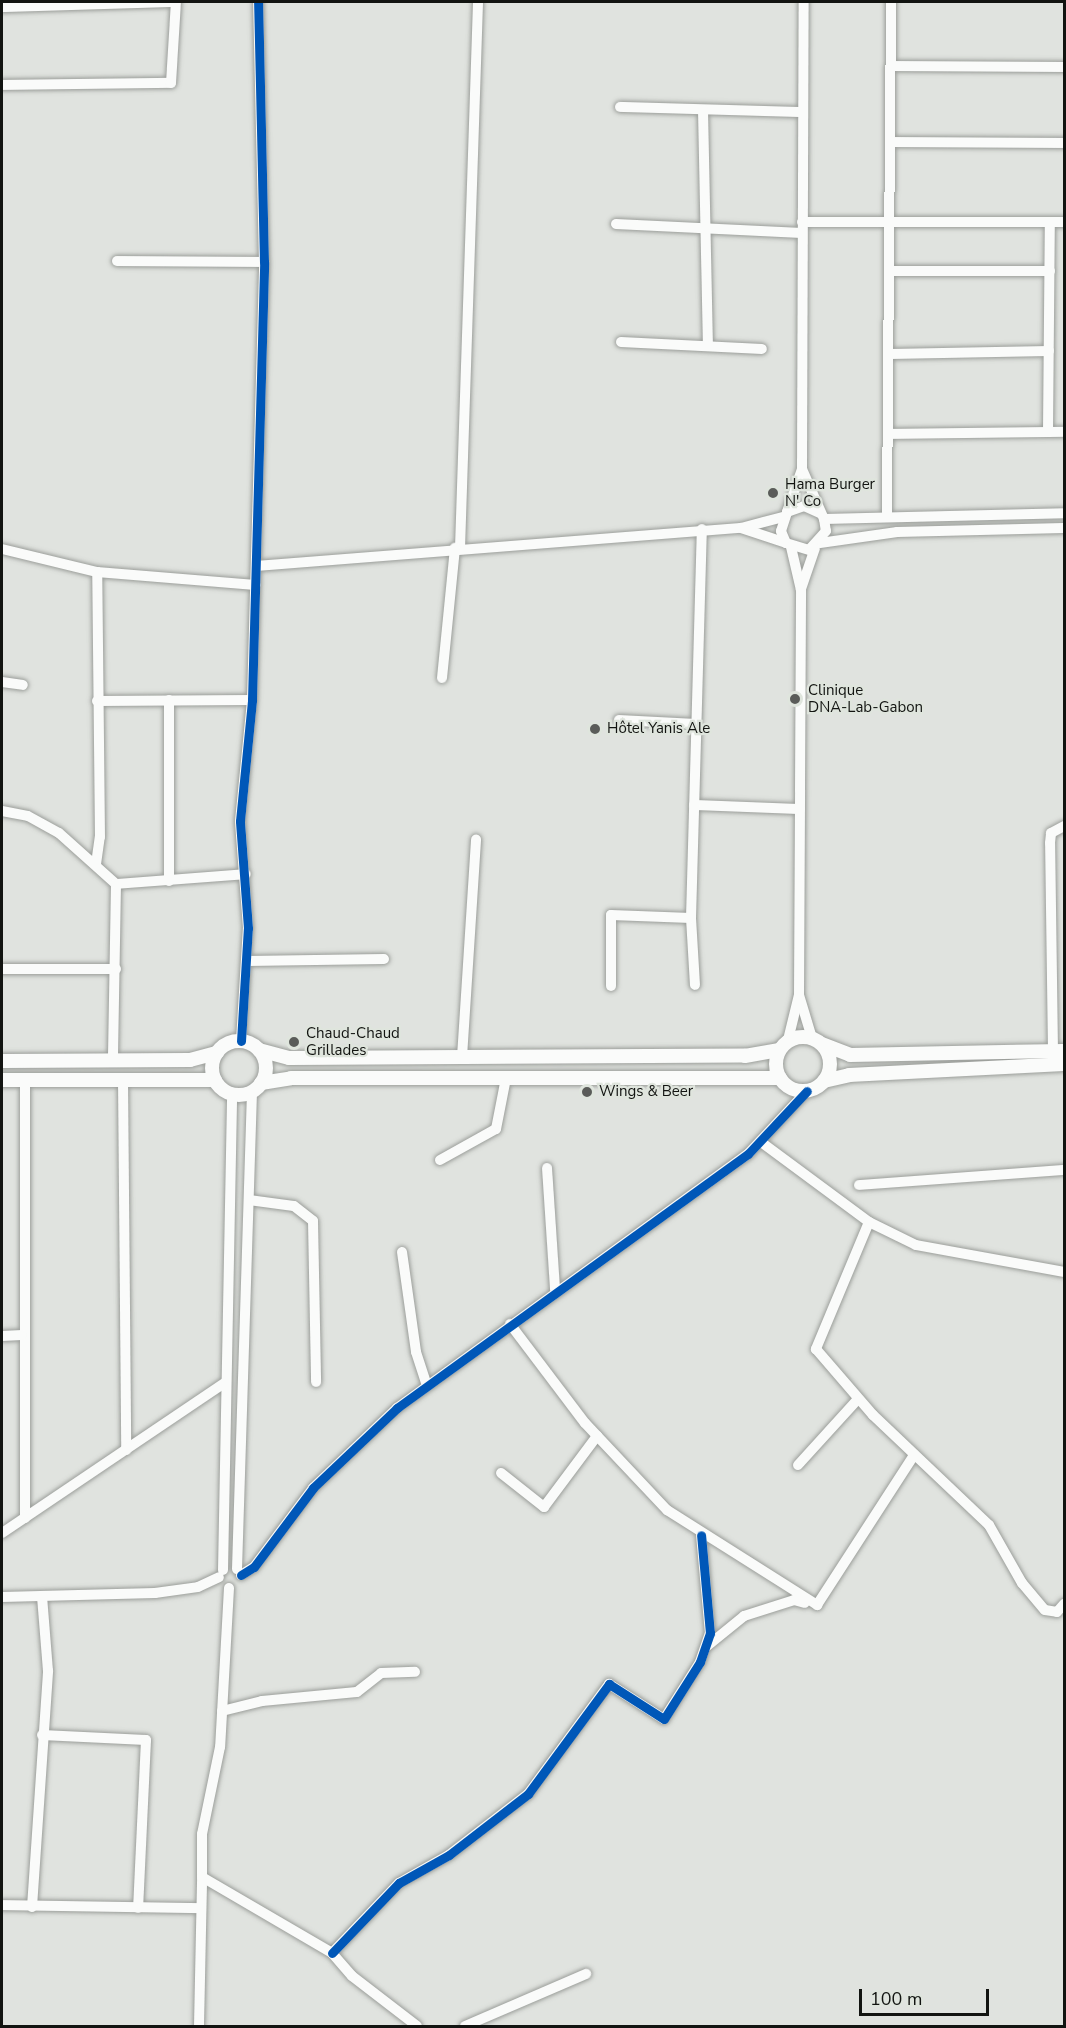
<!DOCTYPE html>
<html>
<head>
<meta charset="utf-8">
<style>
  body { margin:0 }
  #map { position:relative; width:1066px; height:2028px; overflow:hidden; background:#e0e3df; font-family:"Nunito Sans",sans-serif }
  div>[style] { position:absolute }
  .roads { filter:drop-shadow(0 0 2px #9b9e9a) drop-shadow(0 0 2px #9b9e9a) }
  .minor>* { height:10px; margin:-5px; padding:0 5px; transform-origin:5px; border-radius:5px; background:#fafbfa }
  .major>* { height:14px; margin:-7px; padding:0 7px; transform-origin:7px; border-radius:7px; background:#fafbfa }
  .major>.ring { margin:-7px; padding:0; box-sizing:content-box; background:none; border:14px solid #fafbfa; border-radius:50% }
  .cycleway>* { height:9px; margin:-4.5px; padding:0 4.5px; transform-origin:4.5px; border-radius:4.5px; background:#0057b8 }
  .dots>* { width:16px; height:16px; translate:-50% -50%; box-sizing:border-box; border:3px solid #dfe5dd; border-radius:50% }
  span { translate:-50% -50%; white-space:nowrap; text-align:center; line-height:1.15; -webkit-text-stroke:4.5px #dfe5dd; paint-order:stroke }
  .poi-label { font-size:15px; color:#121411 }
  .left { translate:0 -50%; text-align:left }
  .frame { position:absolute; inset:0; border:3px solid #121411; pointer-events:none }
  .scale { position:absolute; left:859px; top:1989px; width:130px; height:27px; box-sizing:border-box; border:3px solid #121411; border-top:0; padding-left:8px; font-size:18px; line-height:21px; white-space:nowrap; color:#121411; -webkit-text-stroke:4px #dfe5dd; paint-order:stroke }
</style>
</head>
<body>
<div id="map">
  <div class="roads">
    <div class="minor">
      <div style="left:2px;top:7px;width:172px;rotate:-1.7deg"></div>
      <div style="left:893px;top:66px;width:171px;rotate:0.3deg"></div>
      <div style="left:2px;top:85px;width:169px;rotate:-0.7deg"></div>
      <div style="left:171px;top:83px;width:81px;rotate:-86.5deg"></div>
      <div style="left:620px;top:107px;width:183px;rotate:1.6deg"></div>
      <div style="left:703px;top:110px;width:235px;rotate:88.8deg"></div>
      <div style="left:893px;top:142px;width:171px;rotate:0.3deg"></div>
      <div style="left:802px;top:222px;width:262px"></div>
      <div style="left:616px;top:224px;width:186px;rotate:2.8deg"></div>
      <div style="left:117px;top:261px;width:147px;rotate:0.4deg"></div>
      <div style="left:891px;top:271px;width:159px"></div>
      <div style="left:621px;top:342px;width:141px;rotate:2.8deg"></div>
      <div style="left:890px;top:354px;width:159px;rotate:-1.1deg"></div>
      <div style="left:1048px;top:432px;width:210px;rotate:-89.5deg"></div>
      <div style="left:888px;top:434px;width:176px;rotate:-0.7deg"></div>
      <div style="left:802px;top:469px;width:55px;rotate:66.3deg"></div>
      <div style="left:824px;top:519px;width:12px;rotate:81deg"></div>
      <div style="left:826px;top:531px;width:25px;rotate:132deg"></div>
      <div style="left:809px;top:550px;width:24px;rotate:-163deg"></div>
      <div style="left:786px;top:543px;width:13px;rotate:-113deg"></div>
      <div style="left:781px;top:531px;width:20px;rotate:-72deg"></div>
      <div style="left:787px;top:512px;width:18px;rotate:-19deg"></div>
      <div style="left:804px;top:506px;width:17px;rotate:24deg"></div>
      <div style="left:787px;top:512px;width:46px;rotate:-70.8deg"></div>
      <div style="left:802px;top:469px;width:467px;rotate:-89.8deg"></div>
      <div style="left:887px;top:513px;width:511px;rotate:-89.55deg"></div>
      <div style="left:824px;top:519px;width:240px;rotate:-1.4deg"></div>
      <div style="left:741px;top:528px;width:47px;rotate:18.4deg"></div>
      <div style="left:820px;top:543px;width:78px;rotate:-8.1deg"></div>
      <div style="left:897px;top:532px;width:167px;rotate:-1.4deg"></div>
      <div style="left:460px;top:548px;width:546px;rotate:-88.11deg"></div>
      <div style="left:2px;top:549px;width:98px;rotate:13.6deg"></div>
      <div style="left:97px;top:572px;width:159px;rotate:4.7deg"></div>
      <div style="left:256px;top:566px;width:486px;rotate:-4.5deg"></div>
      <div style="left:741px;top:528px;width:43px;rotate:-14.7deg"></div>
      <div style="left:801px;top:589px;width:43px;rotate:-71.1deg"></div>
      <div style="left:442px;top:678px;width:131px;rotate:-84.3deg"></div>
      <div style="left:2px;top:682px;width:21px;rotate:8deg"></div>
      <div style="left:97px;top:701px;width:155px;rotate:-0.4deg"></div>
      <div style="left:619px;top:720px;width:77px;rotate:3deg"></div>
      <div style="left:694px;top:805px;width:106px;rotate:2.2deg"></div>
      <div style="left:2px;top:811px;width:26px;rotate:11deg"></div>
      <div style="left:28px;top:816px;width:35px;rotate:29deg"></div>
      <div style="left:59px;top:833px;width:76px;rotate:41.8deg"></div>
      <div style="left:116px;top:884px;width:176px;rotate:91deg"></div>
      <div style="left:96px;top:864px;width:27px;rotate:-82deg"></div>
      <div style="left:100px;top:837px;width:265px;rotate:-90.6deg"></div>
      <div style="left:169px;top:881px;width:181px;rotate:-90deg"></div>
      <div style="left:116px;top:884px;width:130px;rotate:-4.4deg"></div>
      <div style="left:691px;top:918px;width:67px;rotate:86.6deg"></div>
      <div style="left:247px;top:961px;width:137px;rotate:-0.8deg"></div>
      <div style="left:2px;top:969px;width:114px"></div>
      <div style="left:611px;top:986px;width:71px;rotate:-90deg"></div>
      <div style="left:611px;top:915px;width:80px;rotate:2.1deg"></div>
      <div style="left:691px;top:918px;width:389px;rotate:-88.4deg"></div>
      <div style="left:799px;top:995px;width:45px;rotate:73.2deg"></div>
      <div style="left:788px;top:1040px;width:46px;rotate:-76.3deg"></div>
      <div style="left:799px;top:995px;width:205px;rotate:-89.7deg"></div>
      <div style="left:800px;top:790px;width:200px;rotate:-89.7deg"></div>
      <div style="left:801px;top:590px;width:44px;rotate:-103.1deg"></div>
      <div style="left:241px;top:1041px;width:113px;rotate:-86.5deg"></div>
      <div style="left:248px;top:928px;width:107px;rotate:-94.3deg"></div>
      <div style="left:240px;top:821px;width:122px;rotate:-84.3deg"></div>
      <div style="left:252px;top:700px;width:438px;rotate:-88.4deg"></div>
      <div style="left:264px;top:262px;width:260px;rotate:-91.3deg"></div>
      <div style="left:1053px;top:1051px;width:208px;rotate:-90.8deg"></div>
      <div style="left:1050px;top:843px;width:10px;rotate:-84deg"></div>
      <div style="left:1051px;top:833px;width:15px;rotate:-28deg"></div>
      <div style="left:462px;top:1057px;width:218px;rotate:-86.3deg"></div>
      <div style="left:123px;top:1078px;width:372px;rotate:89.5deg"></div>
      <div style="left:25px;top:1080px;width:438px;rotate:90deg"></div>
      <div style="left:761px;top:1142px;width:134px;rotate:36.5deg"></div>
      <div style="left:869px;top:1222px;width:52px;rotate:26.1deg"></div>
      <div style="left:916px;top:1245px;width:150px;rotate:10.3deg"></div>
      <div style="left:440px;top:1160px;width:64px;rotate:-29deg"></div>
      <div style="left:496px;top:1129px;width:52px;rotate:-78.9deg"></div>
      <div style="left:547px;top:1168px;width:122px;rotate:86.2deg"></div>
      <div style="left:859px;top:1185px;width:206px;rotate:-4.2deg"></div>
      <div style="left:249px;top:1200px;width:45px;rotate:7.6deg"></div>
      <div style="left:294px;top:1206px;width:24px;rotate:38deg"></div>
      <div style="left:313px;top:1221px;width:161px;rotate:88.9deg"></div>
      <div style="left:869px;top:1222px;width:138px;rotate:112.7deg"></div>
      <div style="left:816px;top:1349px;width:87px;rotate:49.2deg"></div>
      <div style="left:873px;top:1415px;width:160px;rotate:43.5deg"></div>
      <div style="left:989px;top:1525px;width:67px;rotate:60.4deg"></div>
      <div style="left:1022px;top:1583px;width:35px;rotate:50deg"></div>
      <div style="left:1045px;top:1610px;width:12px;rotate:9deg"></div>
      <div style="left:1057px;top:1612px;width:11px;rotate:-49deg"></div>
      <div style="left:402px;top:1252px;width:101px;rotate:82deg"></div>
      <div style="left:416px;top:1352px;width:35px;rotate:72deg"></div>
      <div style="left:510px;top:1324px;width:124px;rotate:52.9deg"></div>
      <div style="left:585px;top:1423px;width:120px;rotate:46.7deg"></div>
      <div style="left:667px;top:1510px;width:178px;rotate:32.3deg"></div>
      <div style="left:2px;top:1336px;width:20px;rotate:-3deg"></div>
      <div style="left:798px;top:1465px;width:89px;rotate:-47.7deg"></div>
      <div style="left:501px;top:1473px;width:55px;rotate:38.3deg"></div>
      <div style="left:544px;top:1507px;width:89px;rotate:-53.3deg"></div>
      <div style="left:2px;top:1533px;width:268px;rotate:-34deg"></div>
      <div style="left:237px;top:1569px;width:477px;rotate:-88.2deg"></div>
      <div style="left:223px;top:1570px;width:476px;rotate:-88.9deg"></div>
      <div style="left:241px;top:1575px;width:15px;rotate:-32deg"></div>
      <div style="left:254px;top:1567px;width:99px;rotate:-53.2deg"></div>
      <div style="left:313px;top:1488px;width:116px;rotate:-43.6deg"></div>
      <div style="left:397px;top:1408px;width:433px;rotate:-35.9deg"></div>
      <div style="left:748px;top:1154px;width:86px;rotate:-46.9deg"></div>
      <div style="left:229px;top:1588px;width:159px;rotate:93.2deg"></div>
      <div style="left:220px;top:1747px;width:89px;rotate:101.7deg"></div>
      <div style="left:202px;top:1834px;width:43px;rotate:90deg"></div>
      <div style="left:202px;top:1877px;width:151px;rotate:30.3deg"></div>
      <div style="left:332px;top:1953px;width:30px;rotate:49deg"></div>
      <div style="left:352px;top:1976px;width:82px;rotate:37.6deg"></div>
      <div style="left:2px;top:1597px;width:153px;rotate:-1.5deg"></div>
      <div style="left:155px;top:1593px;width:43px;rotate:-7.9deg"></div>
      <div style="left:198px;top:1587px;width:23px;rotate:-25deg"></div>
      <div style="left:817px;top:1605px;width:179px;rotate:-57.1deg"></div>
      <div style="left:706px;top:1647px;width:49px;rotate:-39.2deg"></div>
      <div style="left:744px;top:1616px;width:52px;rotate:-17.7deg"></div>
      <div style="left:794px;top:1600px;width:11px;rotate:15deg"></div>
      <div style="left:222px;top:1711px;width:41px;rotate:-14deg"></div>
      <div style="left:262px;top:1701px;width:95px;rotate:-5.4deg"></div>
      <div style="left:357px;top:1692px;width:31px;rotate:-38deg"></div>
      <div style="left:381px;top:1673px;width:34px;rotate:-2deg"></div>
      <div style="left:42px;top:1735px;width:104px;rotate:2.8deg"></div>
      <div style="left:146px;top:1740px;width:168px;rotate:92.7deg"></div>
      <div style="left:2px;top:1905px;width:199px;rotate:0.9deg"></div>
      <div style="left:32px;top:1907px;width:237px;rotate:-86.1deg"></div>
      <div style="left:48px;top:1671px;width:75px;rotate:-94.6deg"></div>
      <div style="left:332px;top:1953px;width:97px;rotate:-46.3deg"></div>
      <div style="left:399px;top:1883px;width:57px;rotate:-29.2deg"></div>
      <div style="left:449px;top:1855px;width:100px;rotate:-37.7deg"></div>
      <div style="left:528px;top:1794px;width:137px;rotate:-53.6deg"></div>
      <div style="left:609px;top:1684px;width:65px;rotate:32.5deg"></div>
      <div style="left:664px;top:1719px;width:67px;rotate:-57.7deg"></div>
      <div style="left:700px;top:1662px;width:31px;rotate:-71deg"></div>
      <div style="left:710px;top:1633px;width:98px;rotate:-95.2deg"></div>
      <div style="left:199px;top:2026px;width:149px;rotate:-88.8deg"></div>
      <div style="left:465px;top:2026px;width:132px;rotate:-23.3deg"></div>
    </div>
    <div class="major">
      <div class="ring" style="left:776px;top:1037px;width:40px;height:40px"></div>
      <div class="ring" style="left:212px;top:1041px;width:40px;height:40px"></div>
      <div style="left:822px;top:1044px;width:30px;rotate:21deg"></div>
      <div style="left:850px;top:1055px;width:214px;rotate:-1.1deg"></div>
      <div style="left:259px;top:1050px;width:31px;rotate:15deg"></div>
      <div style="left:289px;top:1058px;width:456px;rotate:-0.3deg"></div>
      <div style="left:745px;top:1056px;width:35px;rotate:-10deg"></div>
      <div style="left:2px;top:1061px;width:188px;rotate:-0.3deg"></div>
      <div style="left:190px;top:1060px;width:28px;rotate:-15deg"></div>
      <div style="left:2px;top:1080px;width:213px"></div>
      <div style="left:824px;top:1081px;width:26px;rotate:-13deg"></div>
      <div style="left:849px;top:1075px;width:215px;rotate:-2.9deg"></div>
      <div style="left:261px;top:1083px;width:30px;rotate:-9deg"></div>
      <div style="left:291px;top:1078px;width:489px"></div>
    </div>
  </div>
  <div class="cycleway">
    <div style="left:241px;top:1041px;width:113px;rotate:-86.5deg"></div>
    <div style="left:248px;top:928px;width:107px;rotate:-94.3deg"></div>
    <div style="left:240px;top:821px;width:122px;rotate:-84.3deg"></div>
    <div style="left:252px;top:700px;width:438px;rotate:-88.4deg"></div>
    <div style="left:264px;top:262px;width:260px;rotate:-91.3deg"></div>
    <div style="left:241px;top:1575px;width:15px;rotate:-32deg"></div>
    <div style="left:254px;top:1567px;width:99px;rotate:-53.2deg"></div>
    <div style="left:313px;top:1488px;width:116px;rotate:-43.6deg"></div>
    <div style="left:397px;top:1408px;width:433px;rotate:-35.9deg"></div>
    <div style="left:748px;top:1154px;width:86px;rotate:-46.9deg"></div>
    <div style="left:332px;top:1953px;width:97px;rotate:-46.3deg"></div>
    <div style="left:399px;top:1883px;width:57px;rotate:-29.2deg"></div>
    <div style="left:449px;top:1855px;width:100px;rotate:-37.7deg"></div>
    <div style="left:528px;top:1794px;width:137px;rotate:-53.6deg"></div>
    <div style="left:609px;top:1684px;width:65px;rotate:32.5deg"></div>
    <div style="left:664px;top:1719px;width:67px;rotate:-57.7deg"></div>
    <div style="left:700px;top:1662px;width:31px;rotate:-71deg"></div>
    <div style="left:710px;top:1633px;width:98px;rotate:-95.2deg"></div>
  </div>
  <div class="dots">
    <div style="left:773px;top:493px;background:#5a5c59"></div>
    <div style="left:795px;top:699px;background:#5a5c59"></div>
    <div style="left:595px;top:729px;background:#5a5c59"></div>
    <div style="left:294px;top:1042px;background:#5a5c59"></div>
    <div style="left:587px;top:1092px;background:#5a5c59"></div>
  </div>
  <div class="poi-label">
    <span class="left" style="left:785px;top:493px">Hama Burger<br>N' Co</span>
    <span class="left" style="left:808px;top:699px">Clinique<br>DNA-Lab-Gabon</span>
    <span class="left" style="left:607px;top:729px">Hôtel Yanis Ale</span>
    <span class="left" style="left:306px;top:1042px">Chaud-Chaud<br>Grillades</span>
    <span class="left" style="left:599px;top:1092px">Wings &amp; Beer</span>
  </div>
  <div class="frame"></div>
  <div class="scale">100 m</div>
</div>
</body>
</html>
